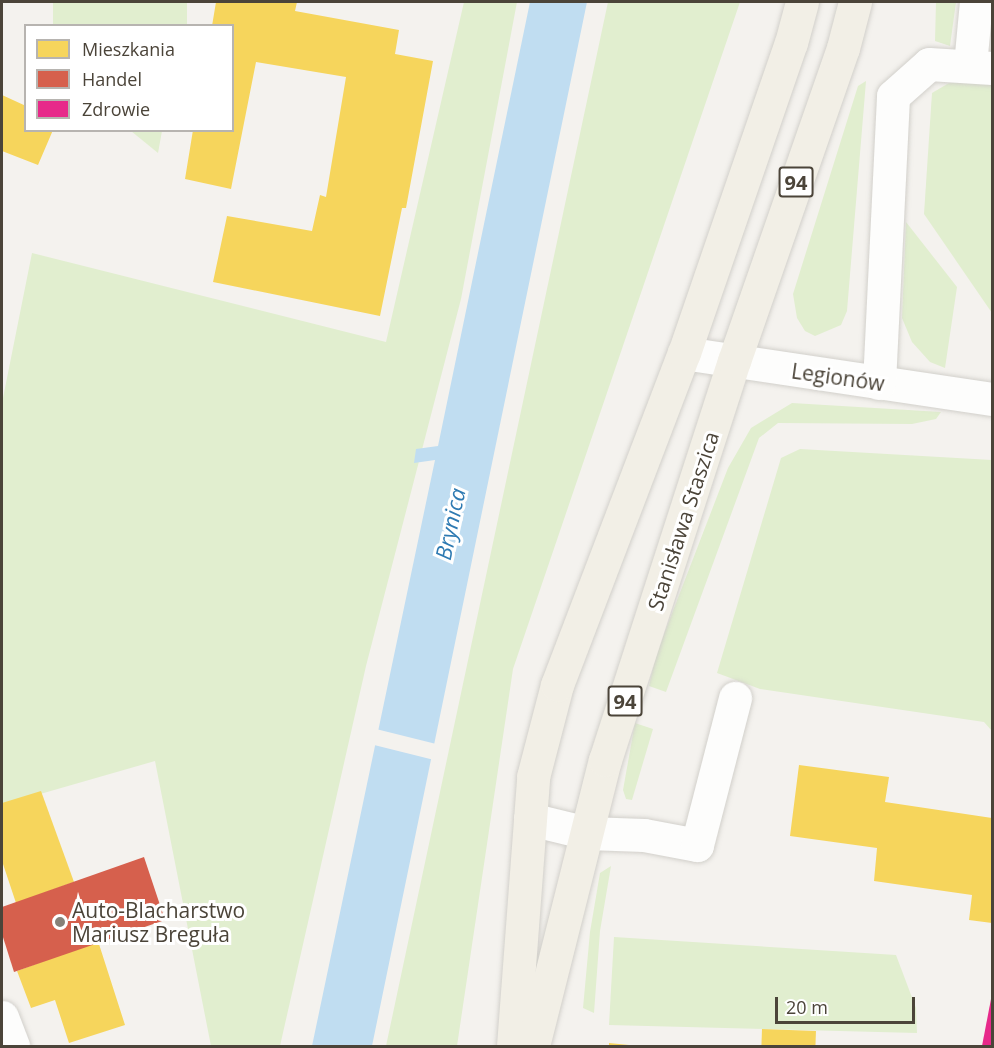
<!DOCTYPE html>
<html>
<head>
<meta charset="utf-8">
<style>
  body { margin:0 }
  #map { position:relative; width:994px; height:1048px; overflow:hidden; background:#f4f2ee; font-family:"Open Sans",sans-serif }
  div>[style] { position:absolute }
  .green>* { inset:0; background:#e1eecf; transform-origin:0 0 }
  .water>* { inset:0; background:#c0ddf1 }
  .pier>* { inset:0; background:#f4f2ee; transform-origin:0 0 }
  .homes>* { inset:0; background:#f6d55c; transform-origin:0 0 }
  .shops>* { inset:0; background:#d6604d }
  .health>* { inset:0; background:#e7298a }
  .roads { filter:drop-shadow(0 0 2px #d2d0cb) drop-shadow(0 0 2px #d2d0cb) }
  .minor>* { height:33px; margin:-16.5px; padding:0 16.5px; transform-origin:16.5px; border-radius:16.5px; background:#fdfdfc }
  .major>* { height:33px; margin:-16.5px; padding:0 16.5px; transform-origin:16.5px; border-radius:16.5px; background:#f2efe6 }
  .dots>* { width:16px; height:16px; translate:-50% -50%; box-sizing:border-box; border:3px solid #fff; border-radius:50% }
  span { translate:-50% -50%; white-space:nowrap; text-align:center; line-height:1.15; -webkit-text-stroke:6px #fff; paint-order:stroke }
  .shield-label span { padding:2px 4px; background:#fff; border:2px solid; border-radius:4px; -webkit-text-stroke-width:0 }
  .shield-label { font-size:20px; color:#4b4439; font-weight:700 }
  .street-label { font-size:21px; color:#4b4439 }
  .poi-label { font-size:21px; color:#4b4439 }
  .left { translate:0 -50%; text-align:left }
  .water-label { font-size:22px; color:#2e7ab2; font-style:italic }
  .frame { position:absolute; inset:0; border:3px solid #4b4439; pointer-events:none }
  .legend { position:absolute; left:24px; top:24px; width:210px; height:108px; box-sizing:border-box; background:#fff; border:2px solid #b7b4b0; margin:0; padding:8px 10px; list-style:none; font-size:18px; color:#4b4439 }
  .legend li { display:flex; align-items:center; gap:12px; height:30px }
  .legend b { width:30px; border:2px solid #b7b4b0 }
  .scale { position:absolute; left:775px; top:997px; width:140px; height:27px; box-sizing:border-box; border:3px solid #4b4439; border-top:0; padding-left:8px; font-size:18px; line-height:21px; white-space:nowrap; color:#4b4439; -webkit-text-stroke:4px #fff; paint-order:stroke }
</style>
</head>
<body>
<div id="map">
  <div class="green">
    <div style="left:53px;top:2px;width:134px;height:24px"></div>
    <div style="clip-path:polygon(464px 2px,517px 2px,461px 299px,366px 666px,280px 1046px,211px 1046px,155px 761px,2px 805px,2px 403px,32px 253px,386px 342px)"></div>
    <div style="clip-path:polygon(608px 2px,740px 2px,513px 669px,457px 1046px,386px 1046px)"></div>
    <div style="clip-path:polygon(936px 2px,956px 2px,950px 46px,935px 41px)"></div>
    <div style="clip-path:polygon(977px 77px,992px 78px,992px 313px,924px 214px,932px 93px,949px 83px)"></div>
    <div style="clip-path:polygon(866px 81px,847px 311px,841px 325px,815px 336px,805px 331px,797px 318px,793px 294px,858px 86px)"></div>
    <div style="clip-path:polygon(131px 131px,162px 131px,158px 153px)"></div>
    <div style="clip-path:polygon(906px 222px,957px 287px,945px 368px,930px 362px,912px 342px,902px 318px)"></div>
    <div style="clip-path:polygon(792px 403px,941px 412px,936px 419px,912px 424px,778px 423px,759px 438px,666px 692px,649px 686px,656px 655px,728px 468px,751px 428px)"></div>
    <div style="clip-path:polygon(800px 449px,992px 460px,992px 731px,984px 722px,760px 689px,717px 673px,781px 458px)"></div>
    <div style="clip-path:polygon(635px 723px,653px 729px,632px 800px,626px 799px,623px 790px)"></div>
    <div style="clip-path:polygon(611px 866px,600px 931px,594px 1013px,583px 1008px,590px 932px,600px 873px)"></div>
    <div style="clip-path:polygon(614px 937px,896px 955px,916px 1008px,917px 1033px,609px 1025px)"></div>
  </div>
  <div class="water">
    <div style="clip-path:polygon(530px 2px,587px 2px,372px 1046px,312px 1046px,435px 460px,414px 463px,416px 449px,438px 446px)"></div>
  </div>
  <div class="pier">
    <div style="left:376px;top:729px;width:62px;height:16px;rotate:14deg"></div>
  </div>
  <div class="homes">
    <div style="clip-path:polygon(216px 2px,297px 2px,295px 11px,399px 30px,395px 54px,433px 61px,406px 208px,402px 208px,380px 316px,213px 282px,227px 216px,312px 231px,320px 195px,326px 197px,346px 77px,256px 62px,231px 189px,185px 179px,193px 130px,232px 130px,232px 26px,212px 26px)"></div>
    <div style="clip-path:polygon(2px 95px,26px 106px,26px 130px,53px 130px,38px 165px,2px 151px)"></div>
    <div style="clip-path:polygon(799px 765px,889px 777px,885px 802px,992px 818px,992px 923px,969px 920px,972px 895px,874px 881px,877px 848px,790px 836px)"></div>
    <div style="clip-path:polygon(41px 791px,74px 882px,16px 903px,2px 861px,2px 803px)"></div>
    <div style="clip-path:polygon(98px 941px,125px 1025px,69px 1043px,55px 1000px,31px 1008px,17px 971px)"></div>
    <div style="left:762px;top:1029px;width:54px;height:17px;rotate:2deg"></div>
    <div style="clip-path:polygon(609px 1043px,629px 1045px,629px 1046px,609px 1046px)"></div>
  </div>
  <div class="shops">
    <div style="clip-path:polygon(144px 857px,165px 920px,14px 972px,2px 934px,2px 907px)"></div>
  </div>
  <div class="health">
    <div style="clip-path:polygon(991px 999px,992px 1046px,982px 1046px)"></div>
  </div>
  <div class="roads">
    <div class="minor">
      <div style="left:970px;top:65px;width:63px;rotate:-84.6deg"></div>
      <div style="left:684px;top:353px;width:311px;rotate:8.5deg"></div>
      <div style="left:879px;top:383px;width:287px;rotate:-87.2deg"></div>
      <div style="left:893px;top:96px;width:48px;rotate:-41.6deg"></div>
      <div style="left:929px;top:64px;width:63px;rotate:3.6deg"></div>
      <div style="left:530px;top:819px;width:59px;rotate:13.8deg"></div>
      <div style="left:587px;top:833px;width:57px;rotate:2deg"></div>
      <div style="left:644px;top:835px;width:54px;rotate:10.7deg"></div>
      <div style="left:697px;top:845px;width:152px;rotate:-75.5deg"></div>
      <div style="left:2px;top:1017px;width:31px;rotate:69deg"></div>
    </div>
    <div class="major">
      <div style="left:513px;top:1046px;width:270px;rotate:-85.7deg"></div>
      <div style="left:533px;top:777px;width:95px;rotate:-75.4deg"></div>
      <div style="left:557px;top:685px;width:355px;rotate:-69.1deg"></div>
      <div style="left:684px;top:353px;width:328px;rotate:-71deg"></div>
      <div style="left:791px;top:43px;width:42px;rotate:-75deg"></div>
      <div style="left:533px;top:1046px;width:295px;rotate:-75.9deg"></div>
      <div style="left:605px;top:760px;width:419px;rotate:-72.1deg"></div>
      <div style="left:734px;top:361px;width:331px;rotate:-70.8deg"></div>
      <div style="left:843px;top:48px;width:48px;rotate:-75.4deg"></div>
    </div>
  </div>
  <div class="dots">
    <div style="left:60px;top:922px;background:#868178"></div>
  </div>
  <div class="shield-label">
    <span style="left:796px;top:182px">94</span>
    <span style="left:625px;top:701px">94</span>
  </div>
  <div class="street-label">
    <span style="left:838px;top:377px;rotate:8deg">Legionów</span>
    <span style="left:683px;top:521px;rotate:-72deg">Stanisława Staszica</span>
  </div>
  <div class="poi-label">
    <span class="left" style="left:72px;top:922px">Auto-Blacharstwo<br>Mariusz Breguła</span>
  </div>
  <div class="water-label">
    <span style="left:450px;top:524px;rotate:-78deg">Brynica</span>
  </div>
  <div class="frame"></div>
  <ul class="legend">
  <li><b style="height:16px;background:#f6d55c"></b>Mieszkania</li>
  <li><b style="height:16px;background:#d6604d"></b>Handel</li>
  <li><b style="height:16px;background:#e7298a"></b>Zdrowie</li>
  </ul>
  <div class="scale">20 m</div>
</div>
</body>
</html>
